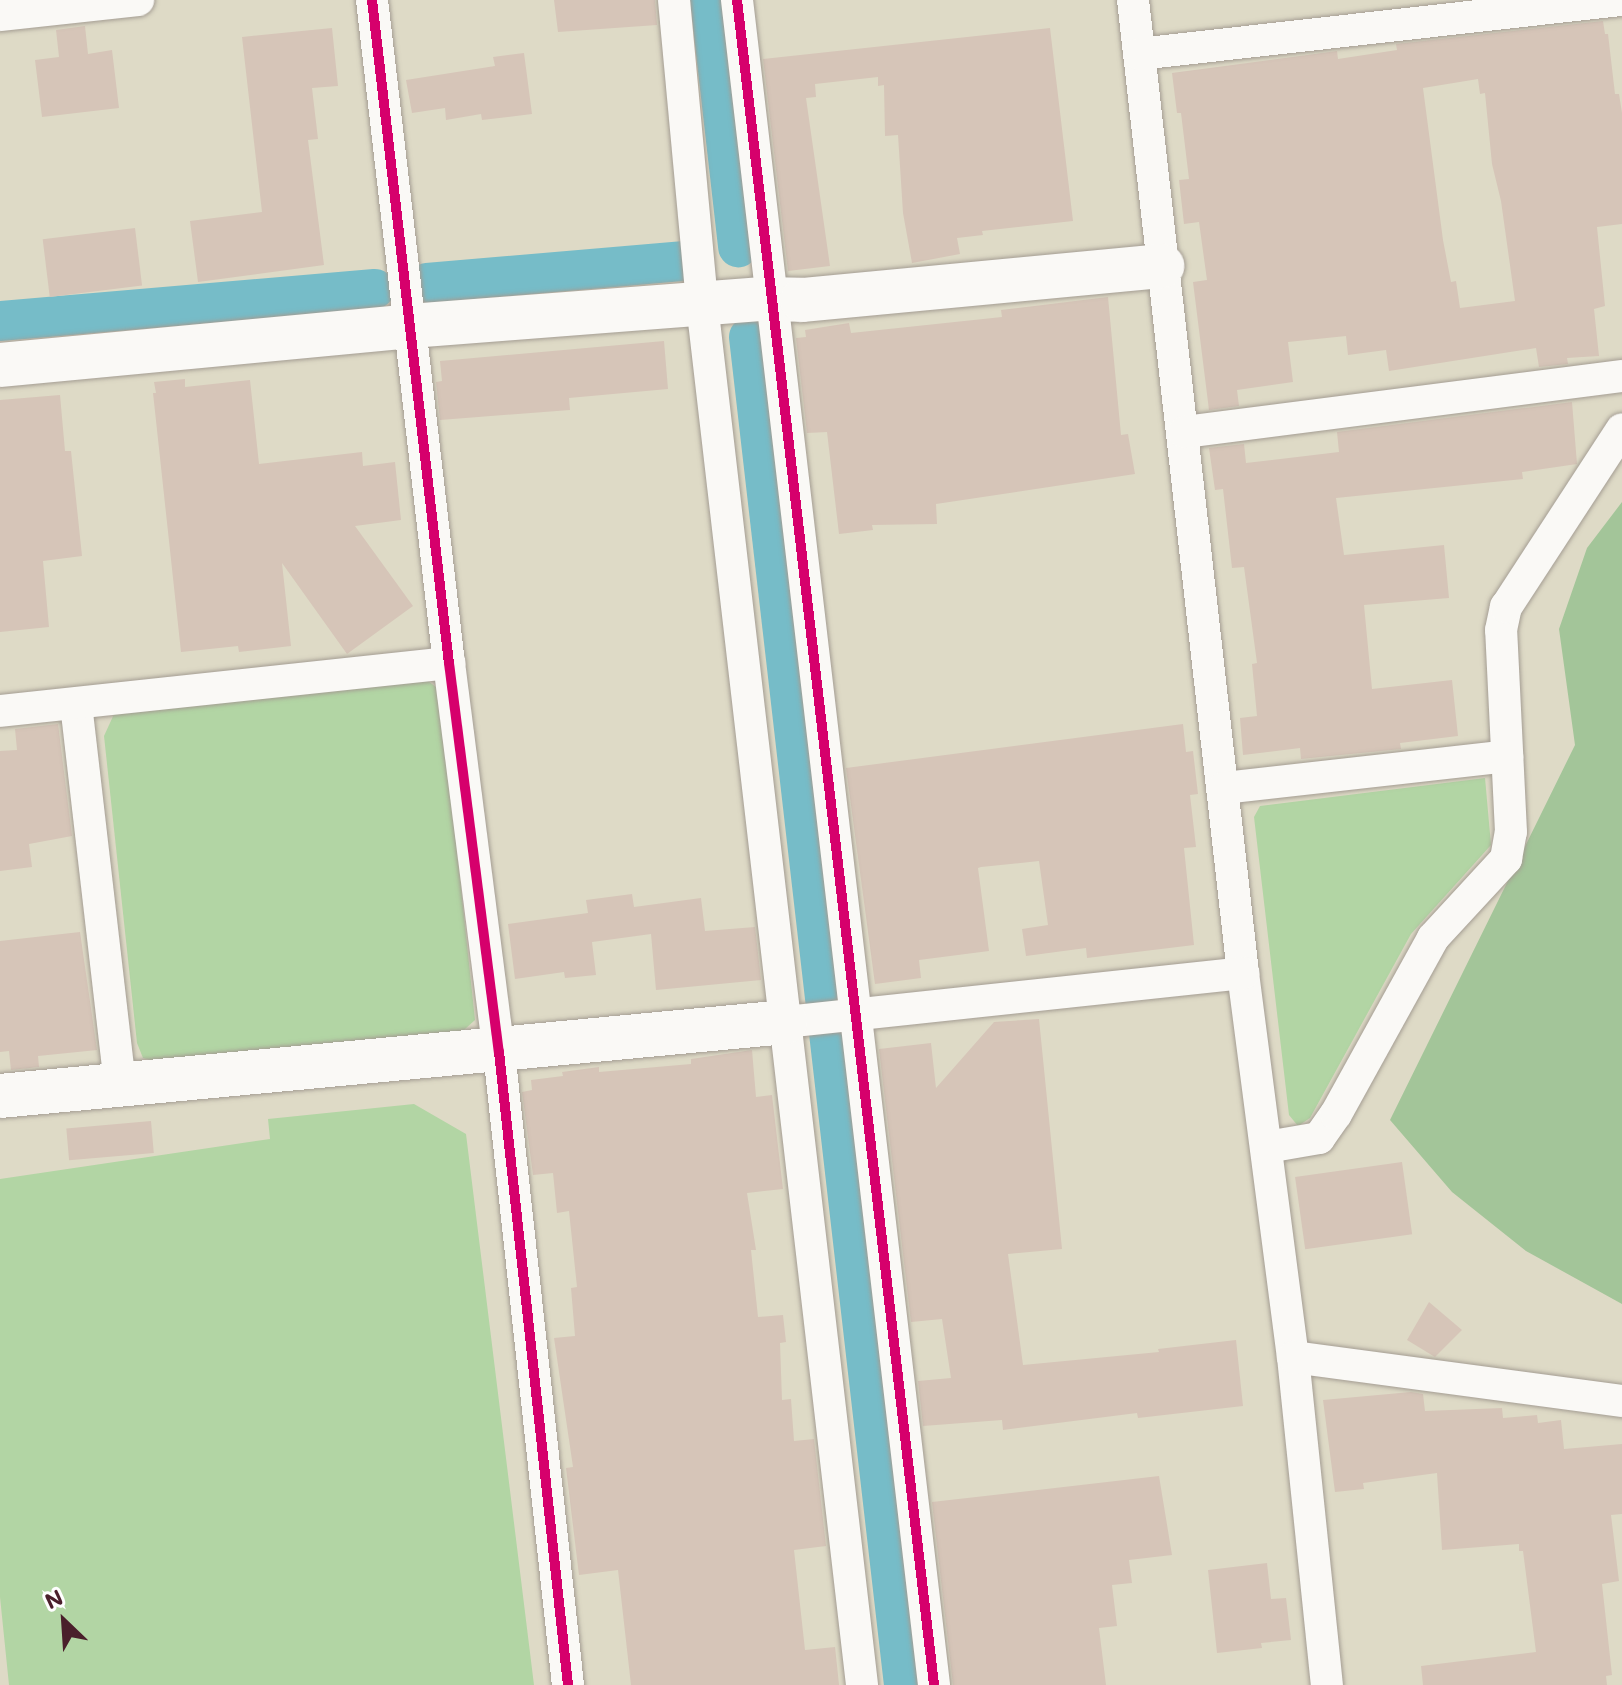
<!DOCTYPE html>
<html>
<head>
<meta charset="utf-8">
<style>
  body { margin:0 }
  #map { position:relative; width:1622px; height:1685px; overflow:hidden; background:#dedac6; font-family:Mali,sans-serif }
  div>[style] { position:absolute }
  .green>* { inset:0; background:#b2d5a4 }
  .forest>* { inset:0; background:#a3c599 }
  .canal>* { height:40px; margin:-20px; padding:0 20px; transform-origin:20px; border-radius:20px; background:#76bcc8 }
  .building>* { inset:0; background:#d6c5b8; transform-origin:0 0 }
  .roads { filter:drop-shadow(0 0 2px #a49d93) drop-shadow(0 0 2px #a49d93) }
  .street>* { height:32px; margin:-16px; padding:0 16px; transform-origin:16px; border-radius:16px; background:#faf9f6 }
  .secondary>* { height:44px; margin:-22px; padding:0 22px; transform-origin:22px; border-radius:22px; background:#faf9f6 }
  .cycleway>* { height:10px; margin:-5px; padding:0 5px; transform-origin:5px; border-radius:5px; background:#d6006c }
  span { translate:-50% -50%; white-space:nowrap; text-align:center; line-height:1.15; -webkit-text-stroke:6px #fff; paint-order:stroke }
  .north { position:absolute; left:24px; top:1581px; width:80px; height:80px; -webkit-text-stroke:6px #fff; paint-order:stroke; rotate:335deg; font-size:22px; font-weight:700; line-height:32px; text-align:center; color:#4a1f2b }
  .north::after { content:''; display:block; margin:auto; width:28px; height:36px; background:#4a1f2b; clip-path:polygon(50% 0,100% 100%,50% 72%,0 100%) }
</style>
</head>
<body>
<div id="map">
  <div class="green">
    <div style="clip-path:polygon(428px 681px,440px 690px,475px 1020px,464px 1030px,448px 1034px,158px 1062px,143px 1058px,137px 1043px,104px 736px,115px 712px)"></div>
    <div style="clip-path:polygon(1485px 778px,1491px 845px,1411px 934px,1310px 1118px,1298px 1126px,1289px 1115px,1254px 817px,1260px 806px)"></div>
    <div style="clip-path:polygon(414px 1104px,466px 1134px,534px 1685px,9px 1685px,0 1597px,0 1179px,270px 1139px,268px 1119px)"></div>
  </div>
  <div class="forest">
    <div style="clip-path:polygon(1622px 502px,1622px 1304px,1526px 1251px,1452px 1192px,1390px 1120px,1575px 745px,1559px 629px,1587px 548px)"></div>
  </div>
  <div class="canal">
    <div style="left:710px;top:0;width:249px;rotate:83.5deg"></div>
    <div style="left:427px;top:283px;width:256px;rotate:-4.9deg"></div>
    <div style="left:0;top:321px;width:376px;rotate:-4.9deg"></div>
    <div style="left:749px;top:337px;width:1357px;rotate:83.44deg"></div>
  </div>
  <div class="building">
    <div style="clip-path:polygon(554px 0,655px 0,657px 25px,558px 32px)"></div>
    <div style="clip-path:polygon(evenodd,1603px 21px,1605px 34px,1608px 34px,1615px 94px,1619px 94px,1622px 113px,1622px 224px,1597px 227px,1605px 306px,1594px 309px,1599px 356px,1567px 358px,1568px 364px,1539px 367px,1536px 348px,1389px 371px,1386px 350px,1348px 355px,1346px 336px,1288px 342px,1293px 382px,1237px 390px,1239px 406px,1209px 410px,1193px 282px,1207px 280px,1199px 222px,1184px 224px,1179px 180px,1189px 179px,1181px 113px,1177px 113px,1172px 73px,1337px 51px,1338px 59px,1397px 50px,1396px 44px,1603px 21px,1478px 79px,1480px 94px,1485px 93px,1492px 164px,1501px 201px,1515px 301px,1460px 308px,1456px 281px,1451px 282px,1443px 240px,1423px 88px,1478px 79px)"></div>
    <div style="clip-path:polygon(85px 26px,88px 54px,112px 50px,119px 108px,42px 117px,35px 60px,59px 57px,56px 30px)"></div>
    <div style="clip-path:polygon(332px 28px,338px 86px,312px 88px,318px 139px,308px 140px,324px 265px,198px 282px,190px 221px,262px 212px,242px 37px)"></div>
    <div style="clip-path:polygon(1050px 28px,1073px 221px,982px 231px,983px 235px,957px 238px,960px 254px,912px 263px,903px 213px,898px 135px,885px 136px,884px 85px,878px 86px,878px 77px,815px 84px,816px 97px,806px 98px,830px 266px,788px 271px,763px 59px)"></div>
    <div style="clip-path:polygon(524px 53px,532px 114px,482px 120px,481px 114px,446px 120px,445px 108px,412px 113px,406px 80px,495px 66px,493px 57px)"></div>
    <div style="left:135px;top:228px;width:58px;height:93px;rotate:83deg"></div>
    <div style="clip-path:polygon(1108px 297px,1121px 435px,1128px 434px,1135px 474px,936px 504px,937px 524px,872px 525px,873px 530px,839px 534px,827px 432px,807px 433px,796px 338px,806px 337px,805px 330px,849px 323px,851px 333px,1002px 317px,1001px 310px)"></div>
    <div style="clip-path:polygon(664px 341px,668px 389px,569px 398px,570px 410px,440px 420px,436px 382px,442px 381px,440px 361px)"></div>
    <div style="clip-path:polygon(185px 379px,185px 387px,250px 380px,259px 464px,362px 452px,363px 466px,395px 462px,401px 520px,355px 526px,413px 606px,347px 654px,282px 563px,291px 646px,239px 652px,238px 646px,181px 652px,153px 393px,156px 393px,154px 382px)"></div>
    <div style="clip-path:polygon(60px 395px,65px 451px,71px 451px,82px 556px,43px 561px,49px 627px,0 632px,0 400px)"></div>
    <div style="clip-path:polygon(1572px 402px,1577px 464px,1522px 472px,1523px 479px,1336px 498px,1344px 555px,1444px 545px,1449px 598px,1364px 605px,1372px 689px,1452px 680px,1458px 736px,1400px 743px,1401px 749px,1301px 759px,1300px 748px,1243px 755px,1240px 718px,1257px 716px,1252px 664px,1257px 663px,1244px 567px,1232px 568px,1223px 489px,1215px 490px,1209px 448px,1244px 444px,1246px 463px,1339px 452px,1337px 432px)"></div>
    <div style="clip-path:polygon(58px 724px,72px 836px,29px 844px,32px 867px,0 871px,0 751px,17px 750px,15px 729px)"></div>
    <div style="clip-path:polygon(1183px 724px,1186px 752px,1193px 751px,1198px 794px,1190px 795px,1196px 847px,1184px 848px,1194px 945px,1087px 958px,1086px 948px,1026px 956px,1022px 929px,1048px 925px,1039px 861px,981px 867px,978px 868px,989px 951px,919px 960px,921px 978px,875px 984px,846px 768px)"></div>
    <div style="clip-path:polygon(632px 894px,634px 907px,701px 898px,705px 931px,755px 927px,761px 980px,656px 990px,651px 934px,592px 942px,596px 975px,565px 978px,564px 972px,515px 979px,508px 924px,588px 913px,586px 900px)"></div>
    <div style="clip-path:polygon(80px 932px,97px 1050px,38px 1056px,39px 1067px,11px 1070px,9px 1051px,0 1052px,0 941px)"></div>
    <div style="clip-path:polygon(1039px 1019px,1062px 1249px,1008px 1254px,1023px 1365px,1159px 1352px,1158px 1349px,1236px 1340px,1243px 1406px,1138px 1418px,1137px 1413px,1003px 1430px,1002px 1420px,923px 1426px,918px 1381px,951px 1378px,942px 1319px,911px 1322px,879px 1049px,931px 1043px,936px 1088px,994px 1022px)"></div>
    <div style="clip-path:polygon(752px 1050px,756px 1097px,772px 1095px,783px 1189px,747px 1193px,756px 1250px,751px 1250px,758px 1317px,783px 1315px,786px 1342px,780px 1343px,782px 1400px,791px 1399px,794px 1441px,814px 1439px,826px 1546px,794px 1550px,805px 1650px,835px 1647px,839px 1685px,631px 1685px,618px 1570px,579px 1575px,566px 1468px,573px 1467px,554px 1338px,575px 1336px,571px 1288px,577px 1287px,569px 1211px,557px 1213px,553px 1173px,533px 1175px,522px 1092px,532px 1090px,531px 1080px,563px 1076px,562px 1072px,599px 1067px,599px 1072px,691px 1064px,691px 1059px)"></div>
    <div style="left:151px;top:1121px;width:32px;height:85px;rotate:85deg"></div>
    <div style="left:1402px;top:1162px;width:73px;height:108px;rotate:82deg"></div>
    <div style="clip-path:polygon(1429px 1302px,1462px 1330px,1435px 1357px,1407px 1340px)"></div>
    <div style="clip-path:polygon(1411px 1392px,1423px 1394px,1425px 1411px,1502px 1408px,1503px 1418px,1537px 1415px,1538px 1423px,1561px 1420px,1564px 1449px,1622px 1444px,1622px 1514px,1611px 1515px,1619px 1581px,1602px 1584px,1612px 1675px,1606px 1676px,1607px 1685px,1423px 1685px,1421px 1666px,1536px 1652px,1523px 1551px,1519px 1551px,1519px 1544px,1442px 1550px,1437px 1473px,1363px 1483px,1364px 1489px,1335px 1492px,1323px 1400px)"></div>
    <div style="clip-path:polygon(1159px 1476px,1172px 1555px,1129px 1560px,1132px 1583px,1112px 1585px,1117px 1626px,1099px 1628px,1106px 1685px,953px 1685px,932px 1502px)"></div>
    <div style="clip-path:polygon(1267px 1563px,1271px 1599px,1286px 1598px,1291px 1640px,1261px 1643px,1262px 1648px,1217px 1653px,1208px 1570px)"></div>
  </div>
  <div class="roads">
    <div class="street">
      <div style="left:372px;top:0;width:667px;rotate:83.38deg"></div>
      <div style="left:449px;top:663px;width:392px;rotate:82.7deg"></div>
      <div style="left:499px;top:1052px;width:637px;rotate:83.78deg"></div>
      <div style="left:674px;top:0;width:305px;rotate:84.7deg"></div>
      <div style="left:702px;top:304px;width:1390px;rotate:83.39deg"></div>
      <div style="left:737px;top:0;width:1696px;rotate:83.33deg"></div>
      <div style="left:1133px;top:0;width:979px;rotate:83.55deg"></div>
      <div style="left:1243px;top:973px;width:387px;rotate:82.6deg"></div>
      <div style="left:1293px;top:1357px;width:330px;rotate:84.1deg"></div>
      <div style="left:0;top:15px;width:139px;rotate:-6.2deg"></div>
      <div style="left:1139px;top:54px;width:486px;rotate:-6.4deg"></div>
      <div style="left:1184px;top:432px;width:442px;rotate:-7.3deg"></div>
      <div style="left:76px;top:704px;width:382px;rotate:83.4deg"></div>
      <div style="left:0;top:711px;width:452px;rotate:-6.1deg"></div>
      <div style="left:1223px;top:788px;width:286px;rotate:-6.4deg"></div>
      <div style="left:786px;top:1022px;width:460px;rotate:-6.1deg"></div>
      <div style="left:1267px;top:1147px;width:53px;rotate:-9.8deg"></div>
      <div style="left:1319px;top:1138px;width:29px;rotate:-55deg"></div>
      <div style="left:1336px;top:1114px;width:201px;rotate:-61.1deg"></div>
      <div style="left:1433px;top:938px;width:108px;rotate:-47.3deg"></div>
      <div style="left:1506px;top:859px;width:27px;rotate:-80deg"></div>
      <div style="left:1511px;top:832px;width:202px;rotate:-92.8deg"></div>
      <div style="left:1501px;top:630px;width:24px;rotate:-78deg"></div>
      <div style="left:1506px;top:607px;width:212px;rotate:-56.9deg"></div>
      <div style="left:1293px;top:1357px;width:332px;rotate:7.6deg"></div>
    </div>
    <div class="secondary">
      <div style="left:0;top:365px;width:412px;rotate:-5.4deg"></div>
      <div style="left:410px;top:326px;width:354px;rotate:-4.4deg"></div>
      <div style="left:763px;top:299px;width:39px;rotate:1deg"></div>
      <div style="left:802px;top:300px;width:362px;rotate:-5.4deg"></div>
      <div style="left:0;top:1096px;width:789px;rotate:-5.38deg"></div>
    </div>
  </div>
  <div class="cycleway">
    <div style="left:372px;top:0;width:667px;rotate:83.38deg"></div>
    <div style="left:449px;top:663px;width:392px;rotate:82.7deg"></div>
    <div style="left:499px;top:1052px;width:637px;rotate:83.78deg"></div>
    <div style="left:737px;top:0;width:1696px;rotate:83.33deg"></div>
  </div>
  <div class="north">N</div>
</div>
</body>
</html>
